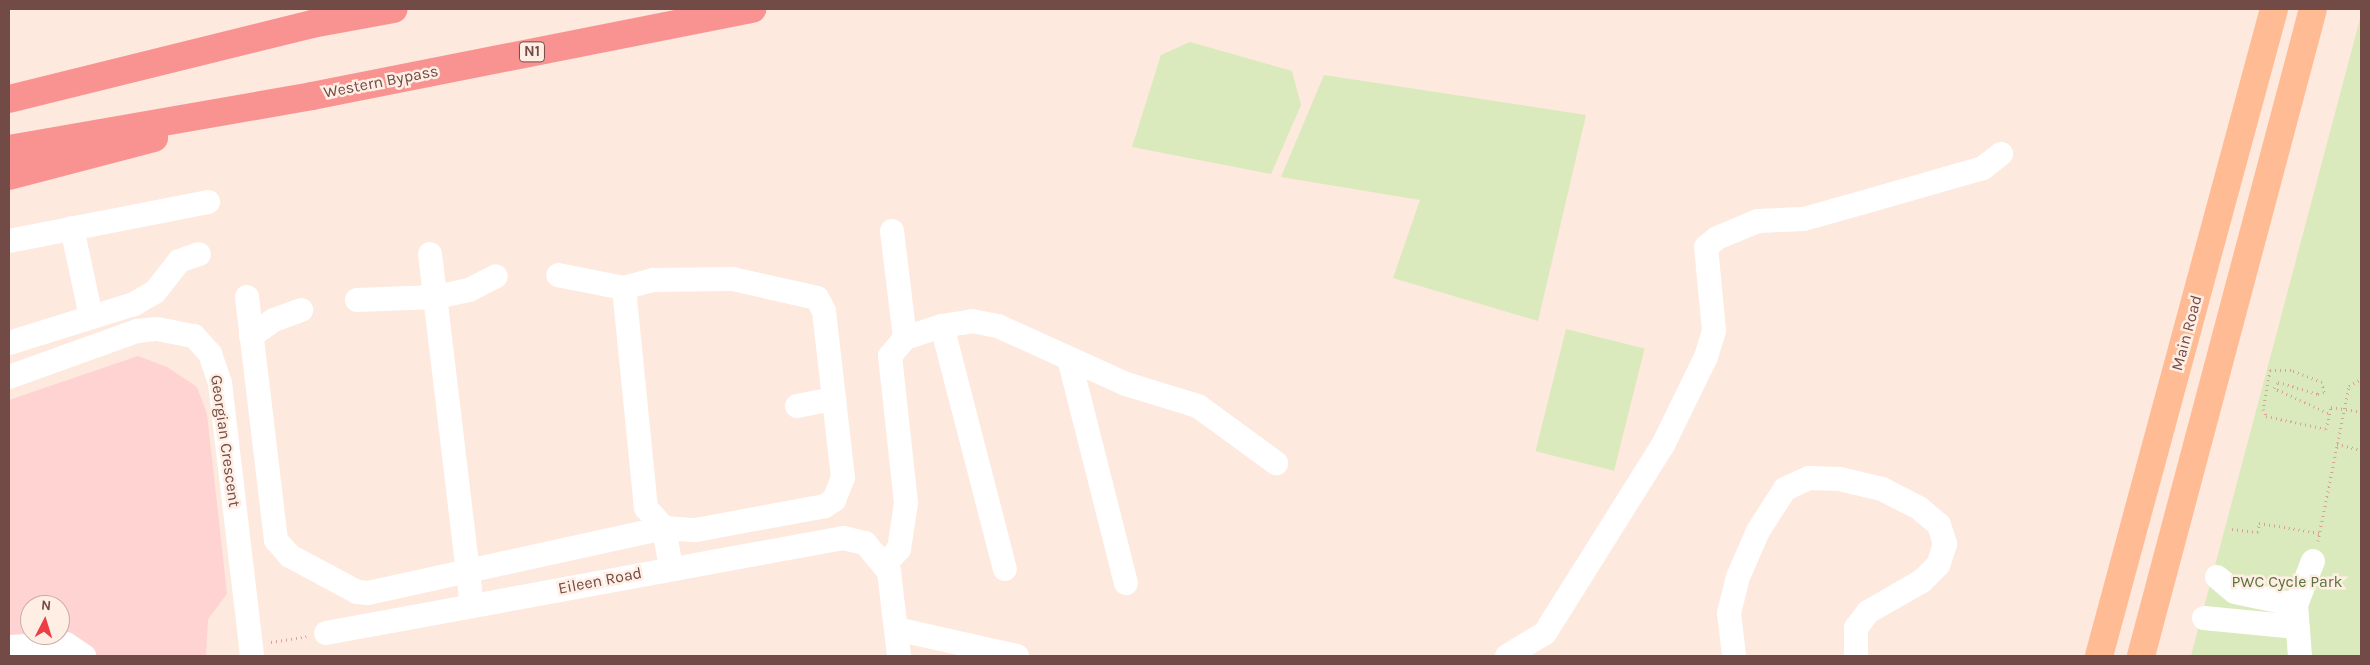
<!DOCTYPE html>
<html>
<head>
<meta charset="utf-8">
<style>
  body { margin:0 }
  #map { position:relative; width:2370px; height:665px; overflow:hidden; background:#fde9de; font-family:Karla,sans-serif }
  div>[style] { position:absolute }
  .commercial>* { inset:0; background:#fed3d1 }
  .green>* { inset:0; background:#daeabd; transform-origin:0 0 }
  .path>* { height:3px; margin-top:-1.5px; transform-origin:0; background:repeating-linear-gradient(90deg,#d7a199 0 1px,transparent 0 5px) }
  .minor>* { height:24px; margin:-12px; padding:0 12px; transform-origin:12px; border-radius:12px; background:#fff }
  .major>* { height:28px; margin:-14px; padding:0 14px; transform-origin:14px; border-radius:14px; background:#febb94 }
  .highway>* { height:28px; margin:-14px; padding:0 14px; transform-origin:14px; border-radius:14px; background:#f99392 }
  span { translate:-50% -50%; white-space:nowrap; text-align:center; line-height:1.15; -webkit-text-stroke:5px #ffeee4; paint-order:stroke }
  .shield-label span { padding:1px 4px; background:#ffeee4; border:1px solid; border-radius:4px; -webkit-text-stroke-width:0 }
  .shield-label { font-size:15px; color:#724a46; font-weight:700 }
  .street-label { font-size:16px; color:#724a46 }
  .park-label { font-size:16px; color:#5a733c }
  .frame { position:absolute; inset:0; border:10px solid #724a46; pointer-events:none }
  .north { position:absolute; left:20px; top:595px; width:50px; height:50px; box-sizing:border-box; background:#ffeee4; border:1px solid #c7aca5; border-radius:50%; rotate:5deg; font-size:14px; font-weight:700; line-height:20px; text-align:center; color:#724a46 }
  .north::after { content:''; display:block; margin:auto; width:18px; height:22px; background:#eb3f44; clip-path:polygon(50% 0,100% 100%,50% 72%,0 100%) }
</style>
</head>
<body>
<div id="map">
  <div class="commercial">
    <div style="clip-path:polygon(evenodd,138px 356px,167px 367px,197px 387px,207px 414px,227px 594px,208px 619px,206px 656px,9px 656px,9px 400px,138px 356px,30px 605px,60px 605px,60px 635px,30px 635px,30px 605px)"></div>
  </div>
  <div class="green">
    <div style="clip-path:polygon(2361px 15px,2361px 656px,2191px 656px)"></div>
    <div style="clip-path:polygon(1190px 42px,1292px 71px,1301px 105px,1271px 174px,1132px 147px,1161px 55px)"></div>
    <div style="clip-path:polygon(1324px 75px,1586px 115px,1538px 321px,1393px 278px,1420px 200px,1281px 177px)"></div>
    <div style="left:1566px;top:329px;width:81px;height:126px;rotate:14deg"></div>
  </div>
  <div class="path">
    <div style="left:2328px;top:413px;width:60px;rotate:-155.2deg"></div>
    <div style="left:2274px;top:388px;width:7px;rotate:-56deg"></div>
    <div style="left:2278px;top:382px;width:42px;rotate:16.7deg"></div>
    <div style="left:2318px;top:394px;width:6px;rotate:-18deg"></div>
    <div style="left:2324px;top:392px;width:10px;rotate:-101deg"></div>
    <div style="left:2322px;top:382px;width:33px;rotate:-159deg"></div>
    <div style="left:2291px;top:370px;width:21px;rotate:180deg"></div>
    <div style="left:2270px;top:370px;width:40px;rotate:100deg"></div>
    <div style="left:2263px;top:409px;width:8px;rotate:67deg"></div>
    <div style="left:2266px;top:416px;width:61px;rotate:12.2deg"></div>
    <div style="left:2326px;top:429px;width:23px;rotate:-77deg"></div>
    <div style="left:2331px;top:407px;width:30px;rotate:9deg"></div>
    <div style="left:2337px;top:444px;width:25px;rotate:14deg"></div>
    <div style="left:2232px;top:529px;width:26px;rotate:7deg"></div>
    <div style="left:2258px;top:532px;width:9px;rotate:-84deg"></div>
    <div style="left:2259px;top:523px;width:62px;rotate:9.3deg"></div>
    <div style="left:2318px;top:541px;width:158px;rotate:-78.7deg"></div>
    <div style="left:2349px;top:386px;width:14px;rotate:-30deg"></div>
    <div style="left:271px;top:642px;width:36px;rotate:-9deg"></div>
  </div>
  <div class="minor">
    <div style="left:72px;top:228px;width:91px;rotate:77.9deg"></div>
    <div style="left:892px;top:231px;width:108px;rotate:83.1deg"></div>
    <div style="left:9px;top:241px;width:203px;rotate:-11.1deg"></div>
    <div style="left:430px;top:254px;width:354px;rotate:83.2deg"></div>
    <div style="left:624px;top:288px;width:221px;rotate:84.3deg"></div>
    <div style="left:646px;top:508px;width:27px;rotate:48deg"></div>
    <div style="left:664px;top:528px;width:41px;rotate:80.1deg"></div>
    <div style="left:247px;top:297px;width:245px;rotate:83.2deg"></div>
    <div style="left:276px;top:540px;width:21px;rotate:49deg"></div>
    <div style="left:290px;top:556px;width:76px;rotate:28.2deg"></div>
    <div style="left:357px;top:592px;width:11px;rotate:5deg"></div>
    <div style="left:368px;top:593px;width:303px;rotate:-12.4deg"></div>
    <div style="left:664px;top:528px;width:32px;rotate:4deg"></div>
    <div style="left:696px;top:530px;width:131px;rotate:-10.5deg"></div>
    <div style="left:825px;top:506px;width:11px;rotate:-34deg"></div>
    <div style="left:834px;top:500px;width:24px;rotate:-68deg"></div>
    <div style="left:843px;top:478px;width:168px;rotate:-96.5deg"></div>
    <div style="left:824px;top:311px;width:15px;rotate:-118deg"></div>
    <div style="left:817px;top:298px;width:86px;rotate:-167.3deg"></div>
    <div style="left:733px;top:279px;width:80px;rotate:179.3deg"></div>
    <div style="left:653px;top:280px;width:30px;rotate:165deg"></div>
    <div style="left:624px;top:288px;width:67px;rotate:-168.9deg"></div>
    <div style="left:357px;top:300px;width:79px;rotate:-2.2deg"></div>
    <div style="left:436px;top:297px;width:34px;rotate:-12deg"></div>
    <div style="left:469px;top:290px;width:30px;rotate:-27deg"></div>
    <div style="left:942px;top:326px;width:251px;rotate:75.5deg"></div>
    <div style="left:251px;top:336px;width:28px;rotate:-35deg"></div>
    <div style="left:274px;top:320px;width:29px;rotate:-20deg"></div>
    <div style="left:9px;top:343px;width:131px;rotate:-17.3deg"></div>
    <div style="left:134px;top:304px;width:24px;rotate:-30deg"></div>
    <div style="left:155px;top:292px;width:39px;rotate:-52deg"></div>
    <div style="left:179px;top:261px;width:21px;rotate:-19deg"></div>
    <div style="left:1070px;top:362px;width:228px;rotate:75.8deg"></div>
    <div style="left:9px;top:377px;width:136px;rotate:-19.8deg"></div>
    <div style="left:137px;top:331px;width:20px;rotate:-6deg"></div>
    <div style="left:157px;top:329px;width:38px;rotate:11deg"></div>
    <div style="left:194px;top:336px;width:24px;rotate:48deg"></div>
    <div style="left:210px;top:354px;width:31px;rotate:71deg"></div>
    <div style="left:220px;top:383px;width:275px;rotate:83.3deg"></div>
    <div style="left:797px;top:406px;width:38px;rotate:-11deg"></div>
    <div style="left:884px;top:566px;width:23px;rotate:-49deg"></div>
    <div style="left:899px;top:549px;width:47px;rotate:-81.3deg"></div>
    <div style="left:906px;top:503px;width:148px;rotate:-96.2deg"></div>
    <div style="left:890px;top:356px;width:23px;rotate:-50deg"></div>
    <div style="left:905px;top:338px;width:39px;rotate:-18deg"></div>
    <div style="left:942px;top:326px;width:30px;rotate:-9deg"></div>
    <div style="left:972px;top:321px;width:26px;rotate:11deg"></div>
    <div style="left:998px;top:326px;width:141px;rotate:24.4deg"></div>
    <div style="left:1126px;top:384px;width:75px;rotate:17deg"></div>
    <div style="left:1198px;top:406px;width:97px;rotate:36.2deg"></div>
    <div style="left:2217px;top:577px;width:23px;rotate:40deg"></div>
    <div style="left:2235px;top:592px;width:62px;rotate:12deg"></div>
    <div style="left:2204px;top:618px;width:94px;rotate:5.5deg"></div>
    <div style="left:896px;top:629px;width:124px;rotate:12.6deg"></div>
    <div style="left:326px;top:633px;width:526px;rotate:-10.41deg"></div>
    <div style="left:843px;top:538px;width:23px;rotate:13deg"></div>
    <div style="left:865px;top:543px;width:38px;rotate:50deg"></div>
    <div style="left:889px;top:572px;width:85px;rotate:83.2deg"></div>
    <div style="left:9px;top:647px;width:57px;rotate:-3deg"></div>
    <div style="left:66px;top:644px;width:22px;rotate:34deg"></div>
    <div style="left:1507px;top:656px;width:44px;rotate:-31.2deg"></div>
    <div style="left:1545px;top:633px;width:222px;rotate:-57.9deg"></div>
    <div style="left:1663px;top:445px;width:98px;rotate:-64deg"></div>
    <div style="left:1706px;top:357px;width:27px;rotate:-73deg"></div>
    <div style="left:1714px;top:331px;width:84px;rotate:-95.4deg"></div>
    <div style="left:1706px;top:247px;width:14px;rotate:-39deg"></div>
    <div style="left:1717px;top:238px;width:44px;rotate:-22.5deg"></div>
    <div style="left:1758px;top:221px;width:46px;rotate:-2.5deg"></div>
    <div style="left:1804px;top:219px;width:59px;rotate:-15.7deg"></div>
    <div style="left:1861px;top:203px;width:127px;rotate:-16deg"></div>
    <div style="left:1983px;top:168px;width:23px;rotate:-38deg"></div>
    <div style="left:1734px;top:656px;width:43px;rotate:-96.6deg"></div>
    <div style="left:1729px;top:613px;width:37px;rotate:-76deg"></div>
    <div style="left:1738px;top:577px;width:50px;rotate:-66.5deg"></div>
    <div style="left:1758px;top:531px;width:50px;rotate:-57.3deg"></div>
    <div style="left:1785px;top:489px;width:26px;rotate:-25deg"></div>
    <div style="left:1809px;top:478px;width:31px;rotate:2deg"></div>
    <div style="left:1840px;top:479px;width:43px;rotate:13.4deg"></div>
    <div style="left:1882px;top:489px;width:42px;rotate:27.2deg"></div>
    <div style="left:1919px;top:508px;width:26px;rotate:40deg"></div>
    <div style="left:1939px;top:525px;width:20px;rotate:72deg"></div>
    <div style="left:1945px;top:544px;width:22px;rotate:108deg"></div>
    <div style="left:1938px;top:565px;width:23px;rotate:135deg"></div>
    <div style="left:1922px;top:581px;width:62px;rotate:150.1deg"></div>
    <div style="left:1868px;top:612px;width:20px;rotate:127deg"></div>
    <div style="left:1856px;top:628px;width:28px;rotate:90deg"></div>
    <div style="left:2300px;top:656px;width:51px;rotate:-94.5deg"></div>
    <div style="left:2296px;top:605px;width:47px;rotate:-68.9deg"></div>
  </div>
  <div class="major">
    <div style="left:2099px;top:656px;width:670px;rotate:-74.86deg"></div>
    <div style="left:2141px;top:656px;width:669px;rotate:-75.11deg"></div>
  </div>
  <div class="highway">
    <div style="left:9px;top:99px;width:312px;rotate:-13.9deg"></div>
    <div style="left:312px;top:24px;width:83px;rotate:-10.4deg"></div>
    <div style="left:9px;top:149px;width:308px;rotate:-9.9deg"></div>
    <div style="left:312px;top:96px;width:449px;rotate:-11.2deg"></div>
    <div style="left:9px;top:176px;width:150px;rotate:-14.7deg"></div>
  </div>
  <div class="shield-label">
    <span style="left:532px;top:52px">N1</span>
  </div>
  <div class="street-label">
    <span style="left:381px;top:82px;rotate:-11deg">Western Bypass</span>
    <span style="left:2187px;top:333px;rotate:-75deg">Main Road</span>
    <span style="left:225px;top:441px;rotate:82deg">Georgian Crescent</span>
    <span style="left:600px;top:581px;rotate:-11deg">Eileen Road</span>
  </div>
  <div class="park-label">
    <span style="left:2287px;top:582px">PWC Cycle Park</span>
  </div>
  <div class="frame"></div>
  <div class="north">N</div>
</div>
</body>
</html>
